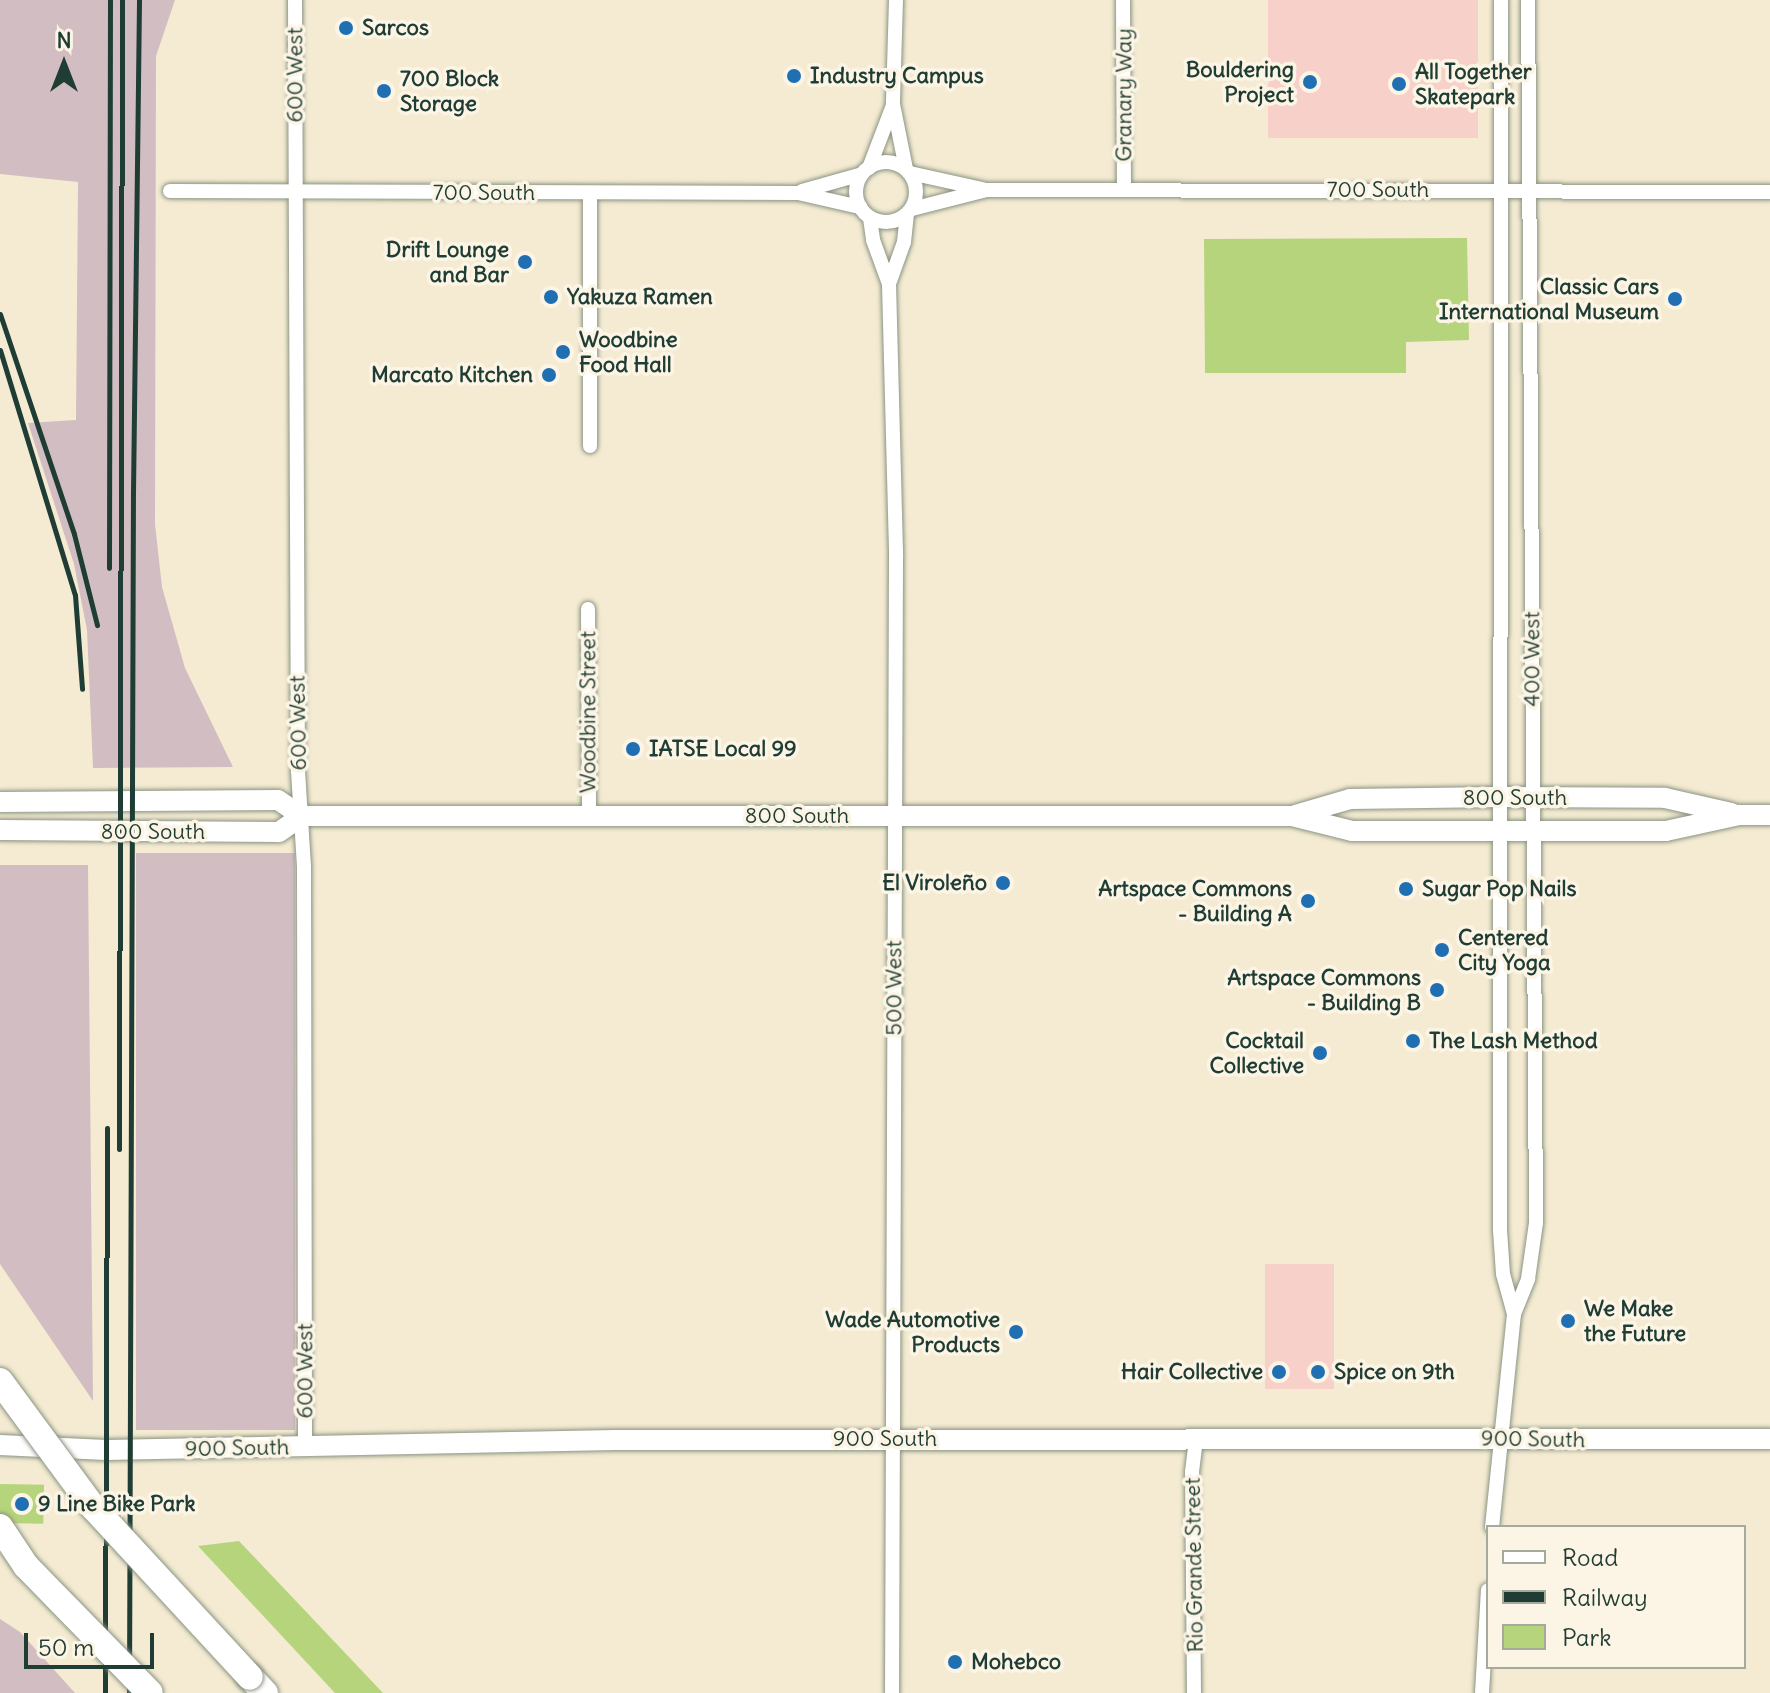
<!DOCTYPE html>
<html>
<head>
<meta charset="utf-8">
<style>
  body { margin:0 }
  #map { position:relative; width:1770px; height:1693px; overflow:hidden; background:#f4ebd2; font-family:Delius,sans-serif }
  div>[style] { position:absolute }
  .built>* { inset:0; background:#f7d0ca; transform-origin:0 0 }
  .industrial>* { inset:0; background:#d2bec2; transform-origin:0 0 }
  .green>* { inset:0; background:#b6d47b; transform-origin:0 0 }
  .roads { filter:drop-shadow(0 0 2px #8a9483) drop-shadow(0 0 2px #8a9483) }
  .street>* { height:14px; margin:-7px; padding:0 7px; transform-origin:7px; border-radius:7px; background:#fff }
  .street>.ring { margin:-7px; padding:0; box-sizing:content-box; background:none; border:14px solid #fff; border-radius:50% }
  .secondary>* { height:20px; margin:-10px; padding:0 10px; transform-origin:10px; border-radius:10px; background:#fff }
  .highway>* { height:26px; margin:-13px; padding:0 13px; transform-origin:13px; border-radius:13px; background:#fff }
  .rail>* { height:5px; margin:-2.5px; padding:0 2.5px; transform-origin:2.5px; border-radius:2.5px; background:#1f3d34 }
  .bridges { filter:drop-shadow(0 0 2px #8a9483) drop-shadow(0 0 2px #8a9483) }
  .highway-bridge>* { height:26px; margin:-13px; padding:0 13px; transform-origin:13px; border-radius:13px; background:#fff }
  .dots>* { width:22px; height:22px; translate:-50% -50%; box-sizing:border-box; border:4px solid #fcf5e5; border-radius:50% }
  span { translate:-50% -50%; white-space:nowrap; text-align:center; line-height:1.15; -webkit-text-stroke:7px #fcf5e5; paint-order:stroke }
  .poi-label { font-size:22px; color:#1f3d34; font-weight:700 }
  .left { translate:0 -50%; text-align:left }
  .right { translate:-100% -50%; text-align:right }
  .street-label { font-size:22px; color:#1f3d34 }
  .legend { position:absolute; left:1486px; top:1525px; width:260px; height:144px; box-sizing:border-box; background:#fcf5e5; border:2px solid #a4ab9e; margin:0; padding:10px 14px; list-style:none; font-size:24px; color:#1f3d34 }
  .legend li { display:flex; align-items:center; gap:16px; height:40px }
  .legend b { width:40px; border:2px solid #a4ab9e }
  .north { position:absolute; left:24px; top:24px; width:80px; height:80px; -webkit-text-stroke:6px #fcf5e5; paint-order:stroke; rotate:0deg; font-size:22px; font-weight:700; line-height:32px; text-align:center; color:#1f3d34 }
  .north::after { content:''; display:block; margin:auto; width:28px; height:36px; background:#1f3d34; clip-path:polygon(50% 0,100% 100%,50% 72%,0 100%) }
  .scale { position:absolute; left:24px; top:1633px; width:130px; height:36px; box-sizing:border-box; border:4px solid #1f3d34; border-top:0; padding-left:10px; font-size:24px; line-height:28px; white-space:nowrap; color:#1f3d34; -webkit-text-stroke:6px #fcf5e5; paint-order:stroke }
</style>
</head>
<body>
<div id="map">
  <div class="built">
    <div style="left:1268px;top:0;width:210px;height:138px"></div>
    <div style="left:1334px;top:1264px;width:125px;height:69px;rotate:90deg"></div>
  </div>
  <div class="industrial">
    <div style="clip-path:polygon(0 0,175px 0,156px 56px,155px 524px,162px 587px,185px 668px,233px 767px,93px 768px,87px 630px,74px 564px,28px 423px,76px 420px,78px 182px,0 174px)"></div>
    <div style="left:136px;top:853px;width:159px;height:577px"></div>
    <div style="clip-path:polygon(0 865px,88px 865px,93px 1401px,0 1264px)"></div>
    <div style="clip-path:polygon(0 1619px,20px 1632px,75px 1693px,0 1693px)"></div>
  </div>
  <div class="green">
    <div style="clip-path:polygon(1467px 238px,1469px 340px,1406px 342px,1406px 373px,1205px 373px,1204px 239px)"></div>
    <div style="left:0;top:1484px;width:44px;height:39px;rotate:1deg"></div>
    <div style="clip-path:polygon(239px 1541px,383px 1693px,335px 1693px,198px 1546px)"></div>
  </div>
  <div class="roads">
    <div class="street">
      <div style="left:295px;top:0;width:771px;rotate:89.78deg"></div>
      <div style="left:298px;top:771px;width:95px;rotate:86.4deg"></div>
      <div style="left:304px;top:866px;width:580px;rotate:89.9deg"></div>
      <div style="left:896px;top:0;width:104px;rotate:91.7deg"></div>
      <div style="left:893px;top:104px;width:66px;rotate:78.7deg"></div>
      <div style="left:1123px;top:0;width:190px;rotate:89.7deg"></div>
      <div class="ring" style="left:856px;top:162px;width:46px;height:46px"></div>
      <div style="left:869px;top:168px;width:67px;rotate:-69.1deg"></div>
      <div style="left:910px;top:173px;width:74px;rotate:12.5deg"></div>
      <div style="left:170px;top:191px;width:628px;rotate:0.18deg"></div>
      <div style="left:798px;top:193px;width:64px;rotate:12.7deg"></div>
      <div style="left:802px;top:191px;width:62px;rotate:-15.8deg"></div>
      <div style="left:590px;top:193px;width:253px;rotate:90deg"></div>
      <div style="left:912px;top:209px;width:76px;rotate:-14.4deg"></div>
      <div style="left:986px;top:190px;width:784px;rotate:0.15deg"></div>
      <div style="left:870px;top:218px;width:22px;rotate:82deg"></div>
      <div style="left:873px;top:240px;width:47px;rotate:70deg"></div>
      <div style="left:889px;top:284px;width:273px;rotate:88.5deg"></div>
      <div style="left:896px;top:557px;width:1136px;rotate:90.2deg"></div>
      <div style="left:889px;top:284px;width:45px;rotate:-70.3deg"></div>
      <div style="left:904px;top:242px;width:28px;rotate:-84deg"></div>
      <div style="left:588px;top:609px;width:206px;rotate:89.7deg"></div>
      <div style="left:1514px;top:1314px;width:38px;rotate:-68deg"></div>
      <div style="left:1528px;top:1279px;width:57px;rotate:-81.9deg"></div>
      <div style="left:1536px;top:1223px;width:1223px;rotate:-90.37deg"></div>
      <div style="left:1492px;top:1527px;width:214px;rotate:-84.1deg"></div>
      <div style="left:1514px;top:1314px;width:41px;rotate:-105.4deg"></div>
      <div style="left:1503px;top:1274px;width:44px;rotate:-93.9deg"></div>
      <div style="left:1500px;top:1230px;width:1230px;rotate:-89.95deg"></div>
      <div style="left:1194px;top:1693px;width:221px;rotate:-90.5deg"></div>
      <div style="left:1192px;top:1472px;width:34px;rotate:-83deg"></div>
      <div style="left:1482px;top:1693px;width:103px;rotate:-86.7deg"></div>
    </div>
    <div class="secondary">
      <div style="left:0;top:802px;width:278px;rotate:-0.4deg"></div>
      <div style="left:278px;top:800px;width:29px;rotate:34deg"></div>
      <div style="left:302px;top:816px;width:990px"></div>
      <div style="left:1292px;top:816px;width:62px;rotate:14deg"></div>
      <div style="left:1352px;top:831px;width:314px"></div>
      <div style="left:1666px;top:831px;width:75px;rotate:-12.4deg"></div>
      <div style="left:1739px;top:815px;width:31px"></div>
      <div style="left:1295px;top:815px;width:57px;rotate:-16.2deg"></div>
      <div style="left:1350px;top:799px;width:150px;rotate:-0.8deg"></div>
      <div style="left:1500px;top:797px;width:165px;rotate:0.3deg"></div>
      <div style="left:1665px;top:798px;width:68px;rotate:12.8deg"></div>
      <div style="left:0;top:830px;width:279px;rotate:0.4deg"></div>
      <div style="left:279px;top:832px;width:28px;rotate:-35deg"></div>
      <div style="left:0;top:1445px;width:106px;rotate:2.7deg"></div>
      <div style="left:106px;top:1450px;width:509px;rotate:-1.13deg"></div>
      <div style="left:615px;top:1440px;width:1155px;rotate:-0.05deg"></div>
    </div>
    <div class="highway">
      <div style="left:250px;top:1677px;width:22px;rotate:47deg"></div>
    </div>
  </div>
  <div class="rail">
    <div style="left:0;top:314px;width:232px;rotate:71.4deg"></div>
    <div style="left:74px;top:534px;width:94px;rotate:75.8deg"></div>
    <div style="left:0;top:350px;width:256px;rotate:73deg"></div>
    <div style="left:75px;top:595px;width:94px;rotate:85.7deg"></div>
    <div style="left:109px;top:568px;width:568px;rotate:-89.9deg"></div>
    <div style="left:119px;top:1149px;width:1149px;rotate:-89.85deg"></div>
    <div style="left:105px;top:1693px;width:565px;rotate:-89.8deg"></div>
    <div style="left:129px;top:1693px;width:1200px;rotate:-89.81deg"></div>
    <div style="left:133px;top:493px;width:493px;rotate:-89.3deg"></div>
  </div>
  <div class="bridges">
    <div class="highway-bridge">
      <div style="left:0;top:1381px;width:157px;rotate:53.6deg"></div>
      <div style="left:93px;top:1507px;width:231px;rotate:47.3deg"></div>
      <div style="left:0;top:1527px;width:47px;rotate:56.3deg"></div>
      <div style="left:26px;top:1566px;width:177px;rotate:45.7deg"></div>
    </div>
  </div>
  <div class="dots">
    <div style="left:346px;top:28px;background:#1f6fb2"></div>
    <div style="left:794px;top:76px;background:#1f6fb2"></div>
    <div style="left:1310px;top:82px;background:#1f6fb2"></div>
    <div style="left:1399px;top:84px;background:#1f6fb2"></div>
    <div style="left:384px;top:91px;background:#1f6fb2"></div>
    <div style="left:525px;top:262px;background:#1f6fb2"></div>
    <div style="left:551px;top:297px;background:#1f6fb2"></div>
    <div style="left:1675px;top:299px;background:#1f6fb2"></div>
    <div style="left:563px;top:352px;background:#1f6fb2"></div>
    <div style="left:549px;top:375px;background:#1f6fb2"></div>
    <div style="left:633px;top:749px;background:#1f6fb2"></div>
    <div style="left:1003px;top:883px;background:#1f6fb2"></div>
    <div style="left:1406px;top:889px;background:#1f6fb2"></div>
    <div style="left:1308px;top:901px;background:#1f6fb2"></div>
    <div style="left:1442px;top:950px;background:#1f6fb2"></div>
    <div style="left:1437px;top:990px;background:#1f6fb2"></div>
    <div style="left:1413px;top:1041px;background:#1f6fb2"></div>
    <div style="left:1320px;top:1053px;background:#1f6fb2"></div>
    <div style="left:1568px;top:1321px;background:#1f6fb2"></div>
    <div style="left:1016px;top:1332px;background:#1f6fb2"></div>
    <div style="left:1279px;top:1372px;background:#1f6fb2"></div>
    <div style="left:1318px;top:1372px;background:#1f6fb2"></div>
    <div style="left:22px;top:1504px;background:#1f6fb2"></div>
    <div style="left:955px;top:1662px;background:#1f6fb2"></div>
  </div>
  <div class="poi-label">
    <span class="left" style="left:362px;top:28px">Sarcos</span>
    <span class="right" style="left:1294px;top:82px">Bouldering<br>Project</span>
    <span class="left" style="left:1415px;top:84px">All Together<br>Skatepark</span>
    <span class="left" style="left:810px;top:76px">Industry Campus</span>
    <span class="left" style="left:400px;top:91px">700 Block<br>Storage</span>
    <span class="right" style="left:509px;top:262px">Drift Lounge<br>and Bar</span>
    <span class="right" style="left:1659px;top:299px">Classic Cars<br>International Museum</span>
    <span class="left" style="left:567px;top:297px">Yakuza Ramen</span>
    <span class="left" style="left:579px;top:352px">Woodbine<br>Food Hall</span>
    <span class="right" style="left:533px;top:375px">Marcato Kitchen</span>
    <span class="left" style="left:649px;top:749px">IATSE Local 99</span>
    <span class="right" style="left:987px;top:883px">El Viroleño</span>
    <span class="right" style="left:1292px;top:901px">Artspace Commons<br>- Building A</span>
    <span class="left" style="left:1422px;top:889px">Sugar Pop Nails</span>
    <span class="left" style="left:1458px;top:950px">Centered<br>City Yoga</span>
    <span class="right" style="left:1421px;top:990px">Artspace Commons<br>- Building B</span>
    <span class="right" style="left:1304px;top:1053px">Cocktail<br>Collective</span>
    <span class="left" style="left:1429px;top:1041px">The Lash Method</span>
    <span class="left" style="left:1584px;top:1321px">We Make<br>the Future</span>
    <span class="right" style="left:1000px;top:1332px">Wade Automotive<br>Products</span>
    <span class="right" style="left:1263px;top:1372px">Hair Collective</span>
    <span class="left" style="left:1334px;top:1372px">Spice on 9th</span>
    <span class="left" style="left:38px;top:1504px">9 Line Bike Park</span>
    <span class="left" style="left:971px;top:1662px">Mohebco</span>
  </div>
  <div class="street-label">
    <span style="left:295px;top:75px;rotate:-90deg">600 West</span>
    <span style="left:1124px;top:95px;rotate:-90deg">Granary Way</span>
    <span style="left:1378px;top:190px">700 South</span>
    <span style="left:484px;top:193px">700 South</span>
    <span style="left:1532px;top:659px;rotate:-90deg">400 West</span>
    <span style="left:588px;top:712px;rotate:-90deg">Woodbine Street</span>
    <span style="left:298px;top:723px;rotate:-91deg">600 West</span>
    <span style="left:1515px;top:798px">800 South</span>
    <span style="left:797px;top:816px">800 South</span>
    <span style="left:153px;top:832px">800 South</span>
    <span style="left:894px;top:988px;rotate:-90deg">500 West</span>
    <span style="left:305px;top:1371px;rotate:-90deg">600 West</span>
    <span style="left:885px;top:1439px">900 South</span>
    <span style="left:1533px;top:1439px;rotate:1deg">900 South</span>
    <span style="left:237px;top:1448px;rotate:-1deg">900 South</span>
    <span style="left:1194px;top:1565px;rotate:-91deg">Rio Grande Street</span>
  </div>
  <ul class="legend">
  <li><b style="height:10px;background:#fff"></b>Road</li>
  <li><b style="height:10px;background:#1f3d34"></b>Railway</li>
  <li><b style="height:22px;background:#b6d47b"></b>Park</li>
  </ul>
  <div class="north">N</div>
  <div class="scale">50 m</div>
</div>
</body>
</html>
